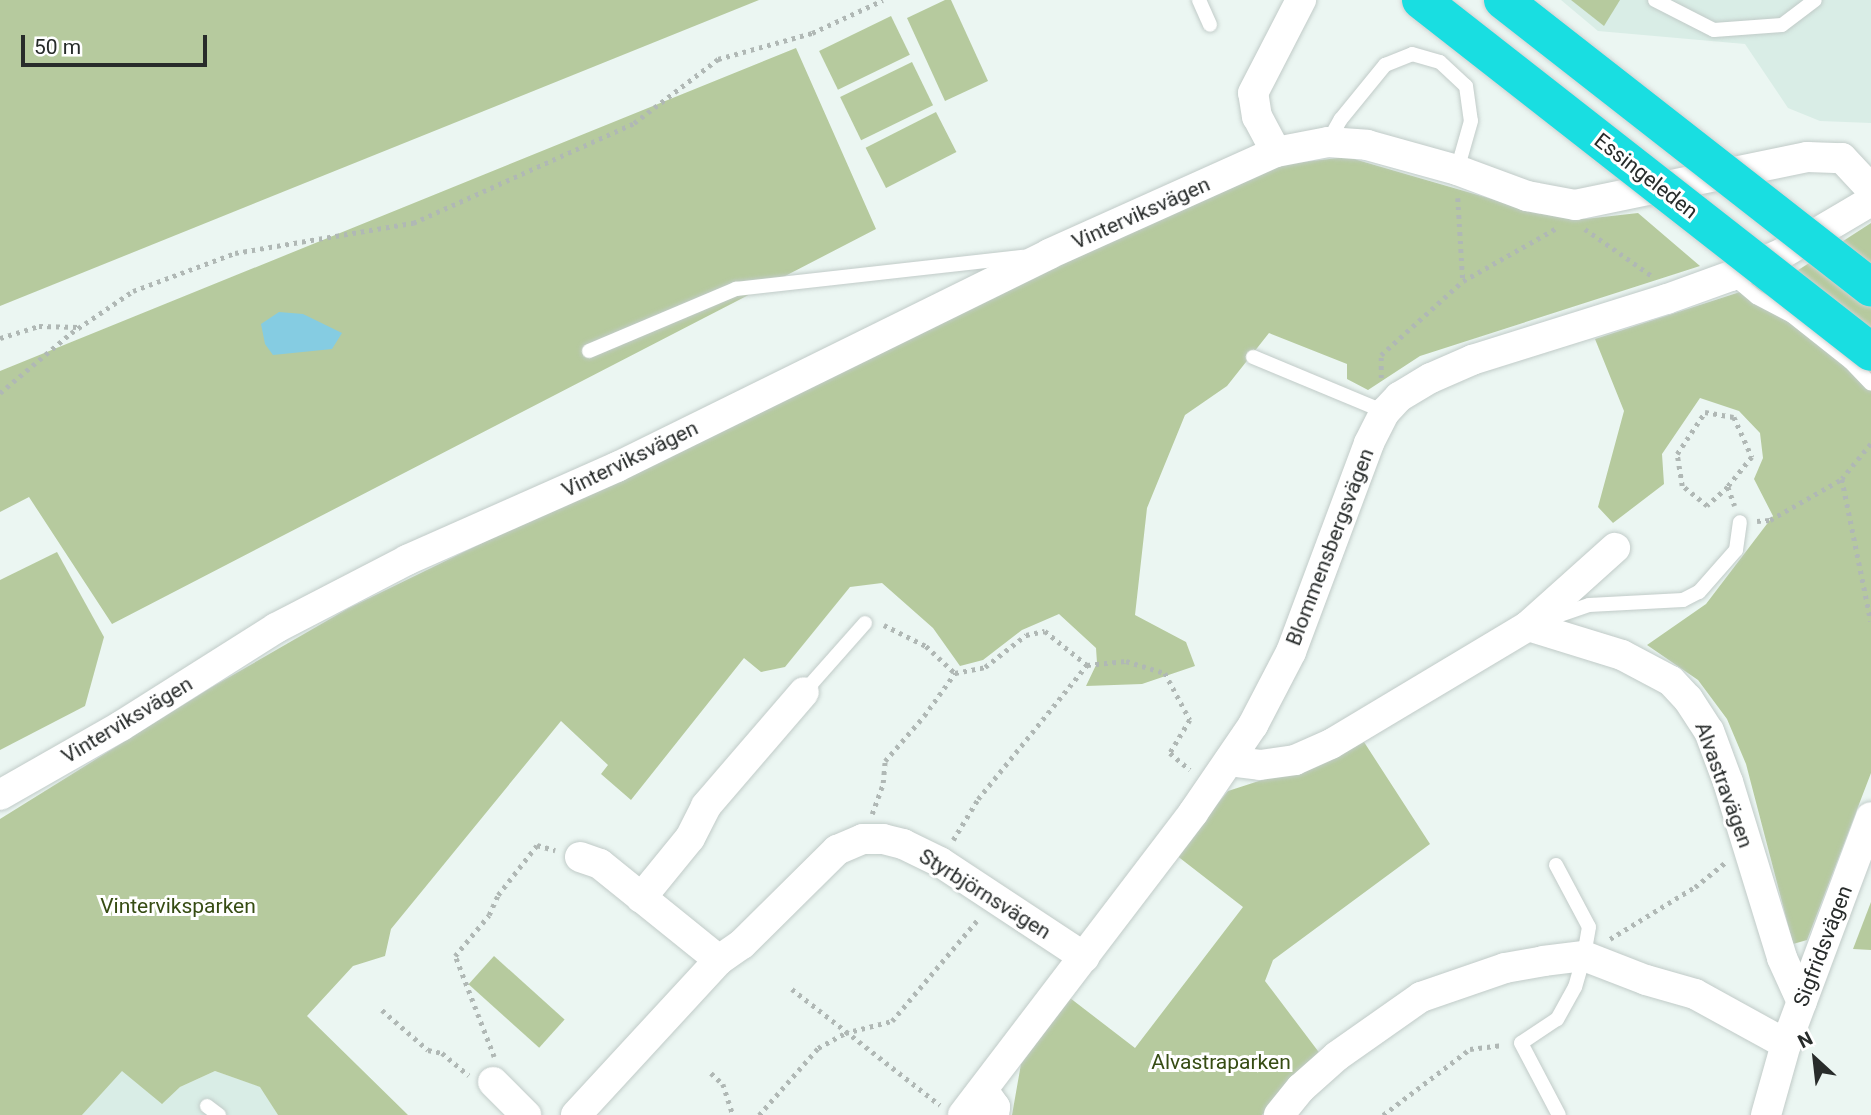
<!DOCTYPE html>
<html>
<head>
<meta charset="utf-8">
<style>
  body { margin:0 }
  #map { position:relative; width:1871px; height:1115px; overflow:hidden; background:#ebf6f2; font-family:Roboto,sans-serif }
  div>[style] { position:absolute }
  .built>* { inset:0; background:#d9ede6 }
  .green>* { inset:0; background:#b6ca9e; transform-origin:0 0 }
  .water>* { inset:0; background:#85cce2 }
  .path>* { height:4.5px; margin-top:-2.25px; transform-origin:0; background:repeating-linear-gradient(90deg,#b0b8b5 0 3.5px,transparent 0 8.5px) }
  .roads { filter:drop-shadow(0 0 2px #c1cbc8) drop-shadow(0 0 2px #c1cbc8) }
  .service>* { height:14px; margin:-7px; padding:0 7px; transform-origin:7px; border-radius:7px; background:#fff }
  .minor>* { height:30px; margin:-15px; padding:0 15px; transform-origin:15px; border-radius:15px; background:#fff }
  .bridges { filter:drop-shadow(0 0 2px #d0d1d0) drop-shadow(0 0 2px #d0d1d0) }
  .motorway-bridge>* { height:38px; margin:-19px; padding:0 19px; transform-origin:19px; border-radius:19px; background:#19dee1 }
  span { translate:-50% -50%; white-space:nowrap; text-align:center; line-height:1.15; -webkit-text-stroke:6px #fff; paint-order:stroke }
  .street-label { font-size:21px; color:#282c2b }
  .park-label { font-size:21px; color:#364c13 }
  .north { position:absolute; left:1780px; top:1024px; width:70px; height:70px; -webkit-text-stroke:5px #fff; paint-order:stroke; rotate:333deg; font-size:19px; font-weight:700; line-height:28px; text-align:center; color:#282c2b }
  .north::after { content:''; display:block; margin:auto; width:24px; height:32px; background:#282c2b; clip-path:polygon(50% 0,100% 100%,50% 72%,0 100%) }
  .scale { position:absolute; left:21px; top:35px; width:186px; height:32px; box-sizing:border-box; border:4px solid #282c2b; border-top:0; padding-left:9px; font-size:21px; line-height:24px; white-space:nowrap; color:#282c2b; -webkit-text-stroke:5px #fff; paint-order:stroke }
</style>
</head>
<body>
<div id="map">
  <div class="built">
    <div style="clip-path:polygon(1561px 0,1871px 0,1871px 123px,1820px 121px,1788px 108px,1745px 44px,1598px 31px)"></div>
    <div style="clip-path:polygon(122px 1070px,162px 1103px,180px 1087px,215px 1071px,261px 1087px,278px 1115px,82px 1115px)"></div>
  </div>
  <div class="green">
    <div style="clip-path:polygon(0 0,759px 0,0 306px)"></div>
    <div style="clip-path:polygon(945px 0,951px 0,988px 81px,945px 101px,907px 18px)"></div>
    <div style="clip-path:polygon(1571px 0,1620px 0,1604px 26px)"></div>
    <div style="left:891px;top:16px;width:43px;height:80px;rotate:64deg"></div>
    <div style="clip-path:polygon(796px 48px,876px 229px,112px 624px,29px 497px,0 512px,0 371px)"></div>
    <div style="left:912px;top:62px;width:48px;height:80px;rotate:64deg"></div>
    <div style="left:936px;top:112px;width:45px;height:79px;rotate:63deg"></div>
    <div style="clip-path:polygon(1347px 157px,1533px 211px,1585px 219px,1638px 213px,1700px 266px,1420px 356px,1368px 390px,1347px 379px,1347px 364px,1269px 333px,1227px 386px,1185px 415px,1147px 508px,1135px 615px,1186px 642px,1195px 666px,1142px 684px,1086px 686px,1097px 663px,1096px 648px,1059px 614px,1022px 630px,983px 660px,960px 666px,933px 628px,882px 583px,850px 587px,785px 667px,761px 672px,744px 658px,631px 800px,601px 774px,608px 765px,561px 721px,391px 929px,385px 956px,353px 966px,307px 1016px,408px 1115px,278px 1115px,260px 1087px,215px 1071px,180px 1087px,162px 1104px,122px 1071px,82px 1115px,0 1115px,0 819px,212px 687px,349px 608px,950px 315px,1277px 165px)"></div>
    <div style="clip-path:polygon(1871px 223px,1871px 773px,1807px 940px,1793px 944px,1746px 764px,1727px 719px,1698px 680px,1647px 645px,1706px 604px,1773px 516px,1754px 479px,1763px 458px,1760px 433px,1739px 411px,1700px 398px,1662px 454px,1664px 484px,1613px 523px,1598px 507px,1624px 411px,1595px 339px,1789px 276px)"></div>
    <div style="clip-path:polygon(57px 552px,104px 637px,85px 706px,0 750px,0 580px)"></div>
    <div style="clip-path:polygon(1364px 742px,1430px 844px,1273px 960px,1265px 981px,1321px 1055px,1262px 1115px,1012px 1115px,1021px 1064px,1070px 998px,1135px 1048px,1243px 907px,1176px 855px,1228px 791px,1337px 756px)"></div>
    <div style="clip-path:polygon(1871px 902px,1871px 950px,1853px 949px)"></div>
    <div style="left:494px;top:956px;width:95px;height:38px;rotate:42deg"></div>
  </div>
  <div class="water">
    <div style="clip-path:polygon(279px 312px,303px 314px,342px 333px,332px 349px,273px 355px,265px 344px,261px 324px)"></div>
  </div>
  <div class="path">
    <div style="left:1458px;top:198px;width:83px;rotate:86.6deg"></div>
    <div style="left:1585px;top:229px;width:82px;rotate:35deg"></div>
    <div style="left:0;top:338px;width:41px;rotate:-17.1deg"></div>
    <div style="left:39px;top:326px;width:40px;rotate:1.4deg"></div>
    <div style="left:1381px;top:378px;width:23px;rotate:-90deg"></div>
    <div style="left:1381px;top:355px;width:110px;rotate:-42.1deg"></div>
    <div style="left:1463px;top:281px;width:106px;rotate:-29.5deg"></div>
    <div style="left:0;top:393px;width:93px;rotate:-40.2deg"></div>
    <div style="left:71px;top:333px;width:75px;rotate:-34.1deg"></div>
    <div style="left:133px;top:291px;width:109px;rotate:-20.4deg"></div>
    <div style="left:235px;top:253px;width:181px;rotate:-9.6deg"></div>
    <div style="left:413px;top:223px;width:243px;rotate:-24.3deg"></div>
    <div style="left:634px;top:123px;width:106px;rotate:-37.3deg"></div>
    <div style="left:718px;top:59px;width:98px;rotate:-15.5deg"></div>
    <div style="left:812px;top:33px;width:78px;rotate:-24.9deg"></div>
    <div style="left:1871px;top:444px;width:45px;rotate:129.6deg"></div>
    <div style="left:1842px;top:479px;width:145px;rotate:78.5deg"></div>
    <div style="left:1728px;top:487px;width:28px;rotate:138deg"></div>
    <div style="left:1707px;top:506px;width:32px;rotate:-141deg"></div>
    <div style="left:1682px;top:486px;width:32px;rotate:-99deg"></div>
    <div style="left:1677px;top:454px;width:50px;rotate:-56.3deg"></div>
    <div style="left:1705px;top:412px;width:29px;rotate:10deg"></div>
    <div style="left:1734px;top:417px;width:44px;rotate:65.8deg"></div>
    <div style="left:1752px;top:457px;width:38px;rotate:129deg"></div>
    <div style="left:1728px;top:487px;width:20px;rotate:70deg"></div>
    <div style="left:1757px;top:521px;width:13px;rotate:-4deg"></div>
    <div style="left:1770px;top:520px;width:83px;rotate:-29.7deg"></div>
    <div style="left:884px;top:625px;width:47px;rotate:26.6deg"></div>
    <div style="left:926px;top:646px;width:40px;rotate:43deg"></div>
    <div style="left:955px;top:673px;width:31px;rotate:-11deg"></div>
    <div style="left:985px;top:667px;width:52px;rotate:-38deg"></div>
    <div style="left:1026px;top:635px;width:19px;rotate:-12deg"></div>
    <div style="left:1045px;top:631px;width:54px;rotate:39deg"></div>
    <div style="left:872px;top:814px;width:33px;rotate:-70deg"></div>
    <div style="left:883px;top:783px;width:22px;rotate:-85deg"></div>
    <div style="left:885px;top:761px;width:60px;rotate:-49.1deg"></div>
    <div style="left:924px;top:716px;width:53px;rotate:-54.2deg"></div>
    <div style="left:953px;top:840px;width:48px;rotate:-58.6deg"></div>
    <div style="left:978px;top:799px;width:173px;rotate:-50.9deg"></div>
    <div style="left:1087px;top:665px;width:39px;rotate:-6deg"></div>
    <div style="left:1126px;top:661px;width:41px;rotate:17.1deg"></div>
    <div style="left:1165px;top:673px;width:53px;rotate:62deg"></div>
    <div style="left:1190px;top:720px;width:39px;rotate:121deg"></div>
    <div style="left:1170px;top:753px;width:26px;rotate:40deg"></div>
    <div style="left:1610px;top:939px;width:100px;rotate:-31.5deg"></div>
    <div style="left:1695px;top:887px;width:38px;rotate:-39deg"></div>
    <div style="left:792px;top:989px;width:188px;rotate:38.1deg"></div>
    <div style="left:382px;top:1010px;width:61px;rotate:41deg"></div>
    <div style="left:428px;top:1050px;width:14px;rotate:12deg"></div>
    <div style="left:442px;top:1053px;width:35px;rotate:40deg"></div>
    <div style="left:494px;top:1057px;width:108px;rotate:-111.1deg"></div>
    <div style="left:455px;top:956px;width:53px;rotate:-50.3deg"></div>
    <div style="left:489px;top:915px;width:22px;rotate:-66deg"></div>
    <div style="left:498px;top:895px;width:63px;rotate:-52deg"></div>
    <div style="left:537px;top:845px;width:19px;rotate:16deg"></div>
    <div style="left:711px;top:1073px;width:16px;rotate:43deg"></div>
    <div style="left:723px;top:1084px;width:33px;rotate:72deg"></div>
    <div style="left:759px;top:1115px;width:89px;rotate:-48.6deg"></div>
    <div style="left:818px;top:1048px;width:31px;rotate:-29deg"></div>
    <div style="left:845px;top:1033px;width:49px;rotate:-14.3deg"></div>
    <div style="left:892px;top:1021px;width:135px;rotate:-49.8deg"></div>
    <div style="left:1383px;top:1115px;width:109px;rotate:-37.2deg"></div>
    <div style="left:1470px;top:1049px;width:33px;rotate:-7deg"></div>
  </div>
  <div class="roads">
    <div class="service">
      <div style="left:1199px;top:0;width:27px;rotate:66deg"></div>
      <div style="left:1655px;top:0;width:66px;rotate:27deg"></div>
      <div style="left:1714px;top:30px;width:68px;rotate:-4.2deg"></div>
      <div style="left:1782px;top:25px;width:41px;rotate:-37.1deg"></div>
      <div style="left:1328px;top:142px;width:26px;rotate:-61deg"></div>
      <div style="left:1341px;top:119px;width:70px;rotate:-50.8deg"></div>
      <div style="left:1385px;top:65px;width:29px;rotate:-22deg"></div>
      <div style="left:1412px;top:54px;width:29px;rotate:16deg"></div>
      <div style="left:1440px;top:62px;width:35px;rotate:43deg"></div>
      <div style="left:1466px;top:86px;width:35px;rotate:82deg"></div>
      <div style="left:1471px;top:121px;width:51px;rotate:105.9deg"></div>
      <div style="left:1731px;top:276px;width:33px;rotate:40deg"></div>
      <div style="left:1756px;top:297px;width:41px;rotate:27.8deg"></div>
      <div style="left:1792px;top:316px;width:74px;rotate:38.4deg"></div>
      <div style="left:1850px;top:362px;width:30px;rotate:46deg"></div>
      <div style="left:589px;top:351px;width:160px;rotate:-22.9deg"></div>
      <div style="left:736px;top:289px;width:289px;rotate:-6.4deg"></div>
      <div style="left:1253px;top:357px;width:143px;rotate:22.6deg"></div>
      <div style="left:1545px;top:620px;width:46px;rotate:-18.8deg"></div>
      <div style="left:1589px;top:605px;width:94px;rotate:-3deg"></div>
      <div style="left:1683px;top:600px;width:18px;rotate:-27deg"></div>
      <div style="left:1699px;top:592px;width:56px;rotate:-48.6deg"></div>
      <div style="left:1736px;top:550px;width:28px;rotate:-82deg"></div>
      <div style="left:804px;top:692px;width:92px;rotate:-48.5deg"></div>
      <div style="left:1556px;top:865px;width:70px;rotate:62deg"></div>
      <div style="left:1589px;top:927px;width:29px;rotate:100deg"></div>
      <div style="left:1584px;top:956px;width:32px;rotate:106deg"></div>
      <div style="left:1575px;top:987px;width:37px;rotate:119deg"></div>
      <div style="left:1557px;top:1019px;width:43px;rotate:146.3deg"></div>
      <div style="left:1521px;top:1043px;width:81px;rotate:62.2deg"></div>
      <div style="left:207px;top:1106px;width:15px;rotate:37deg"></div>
    </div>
    <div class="minor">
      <div style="left:1276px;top:152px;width:40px;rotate:-118deg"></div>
      <div style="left:1257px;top:117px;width:24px;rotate:-99deg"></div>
      <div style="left:1253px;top:93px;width:105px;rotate:-62.7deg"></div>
      <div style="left:1528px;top:626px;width:117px;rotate:-41.9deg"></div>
      <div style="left:1229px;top:761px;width:31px;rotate:7deg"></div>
      <div style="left:1260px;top:765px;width:35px;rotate:-8deg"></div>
      <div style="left:1295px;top:760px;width:39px;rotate:-24deg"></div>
      <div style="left:1331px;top:744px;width:230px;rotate:-30.9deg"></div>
      <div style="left:1528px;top:626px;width:98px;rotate:17.1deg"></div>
      <div style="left:1622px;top:655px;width:55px;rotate:28deg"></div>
      <div style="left:1671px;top:681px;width:25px;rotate:47deg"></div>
      <div style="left:1688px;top:699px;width:38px;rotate:57deg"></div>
      <div style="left:1709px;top:731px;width:54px;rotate:69.6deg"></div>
      <div style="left:1728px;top:782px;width:184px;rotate:72.9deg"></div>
      <div style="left:1782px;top:958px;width:48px;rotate:65.6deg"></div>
      <div style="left:0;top:795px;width:139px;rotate:-29.7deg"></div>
      <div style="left:121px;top:726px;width:183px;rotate:-32.3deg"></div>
      <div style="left:276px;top:628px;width:148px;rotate:-27.4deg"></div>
      <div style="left:407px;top:560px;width:230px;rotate:-23.9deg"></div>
      <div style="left:617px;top:467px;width:482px;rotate:-26.2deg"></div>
      <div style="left:1049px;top:254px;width:249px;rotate:-24.2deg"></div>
      <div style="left:1276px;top:152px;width:53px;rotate:-10.9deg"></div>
      <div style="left:1328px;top:142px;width:39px;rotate:4deg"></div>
      <div style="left:1367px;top:145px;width:93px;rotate:15.5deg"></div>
      <div style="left:1457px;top:170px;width:75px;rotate:20.4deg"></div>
      <div style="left:1527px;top:196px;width:49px;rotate:10.6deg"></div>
      <div style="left:1575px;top:205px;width:237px;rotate:-11.7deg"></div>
      <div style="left:1807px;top:157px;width:35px;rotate:2deg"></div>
      <div style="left:1842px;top:158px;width:42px;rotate:46.9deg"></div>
      <div style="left:580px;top:857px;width:21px;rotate:19deg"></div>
      <div style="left:600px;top:864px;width:153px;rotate:38.9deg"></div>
      <div style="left:641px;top:898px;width:77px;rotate:-50.8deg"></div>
      <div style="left:690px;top:838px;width:36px;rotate:-63deg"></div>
      <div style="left:706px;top:806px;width:150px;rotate:-49.3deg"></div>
      <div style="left:493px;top:1082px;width:47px;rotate:45deg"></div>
      <div style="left:983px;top:1090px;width:21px;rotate:55deg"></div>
      <div style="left:995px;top:1107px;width:8px;rotate:97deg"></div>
      <div style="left:576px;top:1115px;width:211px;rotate:-47.3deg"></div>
      <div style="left:719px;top:960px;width:28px;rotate:-35deg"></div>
      <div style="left:742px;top:944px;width:134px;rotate:-44.7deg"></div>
      <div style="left:837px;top:850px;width:28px;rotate:-23deg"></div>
      <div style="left:863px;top:839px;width:20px"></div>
      <div style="left:883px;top:839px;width:21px;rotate:14deg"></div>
      <div style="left:903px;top:844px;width:41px;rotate:25.9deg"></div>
      <div style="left:940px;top:862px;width:173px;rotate:33.4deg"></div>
      <div style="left:963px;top:1115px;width:380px;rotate:-52.7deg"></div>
      <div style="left:1193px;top:813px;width:107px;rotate:-55.7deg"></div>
      <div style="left:1253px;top:725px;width:82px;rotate:-62.5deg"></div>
      <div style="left:1291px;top:652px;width:223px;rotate:-69.5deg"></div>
      <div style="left:1369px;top:443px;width:35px;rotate:-63deg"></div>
      <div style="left:1385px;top:412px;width:21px;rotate:-47deg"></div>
      <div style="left:1399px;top:397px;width:37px;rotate:-31deg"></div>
      <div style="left:1431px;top:378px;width:45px;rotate:-23.7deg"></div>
      <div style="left:1472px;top:360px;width:204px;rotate:-17.4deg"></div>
      <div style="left:1667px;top:299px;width:68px;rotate:-19.8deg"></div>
      <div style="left:1731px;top:276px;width:57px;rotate:-23.9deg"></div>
      <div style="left:1783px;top:253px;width:102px;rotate:-30.6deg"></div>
      <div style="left:1279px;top:1115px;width:35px;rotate:-51deg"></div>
      <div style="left:1301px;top:1088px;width:48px;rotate:-41.6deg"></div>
      <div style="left:1337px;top:1056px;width:103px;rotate:-35.1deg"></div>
      <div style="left:1421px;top:997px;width:89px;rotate:-19deg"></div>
      <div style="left:1505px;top:968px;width:39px;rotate:-10deg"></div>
      <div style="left:1543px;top:961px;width:41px;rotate:-7deg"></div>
      <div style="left:1584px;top:956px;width:66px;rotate:21.2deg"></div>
      <div style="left:1646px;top:980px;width:51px;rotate:15.9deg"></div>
      <div style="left:1695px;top:994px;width:104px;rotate:28.8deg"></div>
      <div style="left:1766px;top:1115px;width:74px;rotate:-74.3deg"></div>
      <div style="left:1786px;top:1044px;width:242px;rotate:-69.5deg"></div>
    </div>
  </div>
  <div class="bridges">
    <div class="motorway-bridge">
      <div style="left:1421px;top:0;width:571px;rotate:38.03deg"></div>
      <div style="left:1503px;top:0;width:467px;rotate:38deg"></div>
    </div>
  </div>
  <div class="street-label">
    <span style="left:1646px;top:176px;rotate:38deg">Essingeleden</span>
    <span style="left:1141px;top:213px;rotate:-24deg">Vinterviksvägen</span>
    <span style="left:630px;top:459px;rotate:-26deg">Vinterviksvägen</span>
    <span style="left:1330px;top:547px;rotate:-69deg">Blommensbergsvägen</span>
    <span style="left:127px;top:720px;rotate:-31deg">Vinterviksvägen</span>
    <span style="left:1724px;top:785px;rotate:70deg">Alvastravägen</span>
    <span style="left:985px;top:894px;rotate:32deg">Styrbjörnsvägen</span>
    <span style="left:1823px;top:946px;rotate:-69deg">Sigfridsvägen</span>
  </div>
  <div class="park-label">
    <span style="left:178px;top:906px">Vinterviksparken</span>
    <span style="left:1221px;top:1062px">Alvastraparken</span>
  </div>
  <div class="north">N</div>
  <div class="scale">50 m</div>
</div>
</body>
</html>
